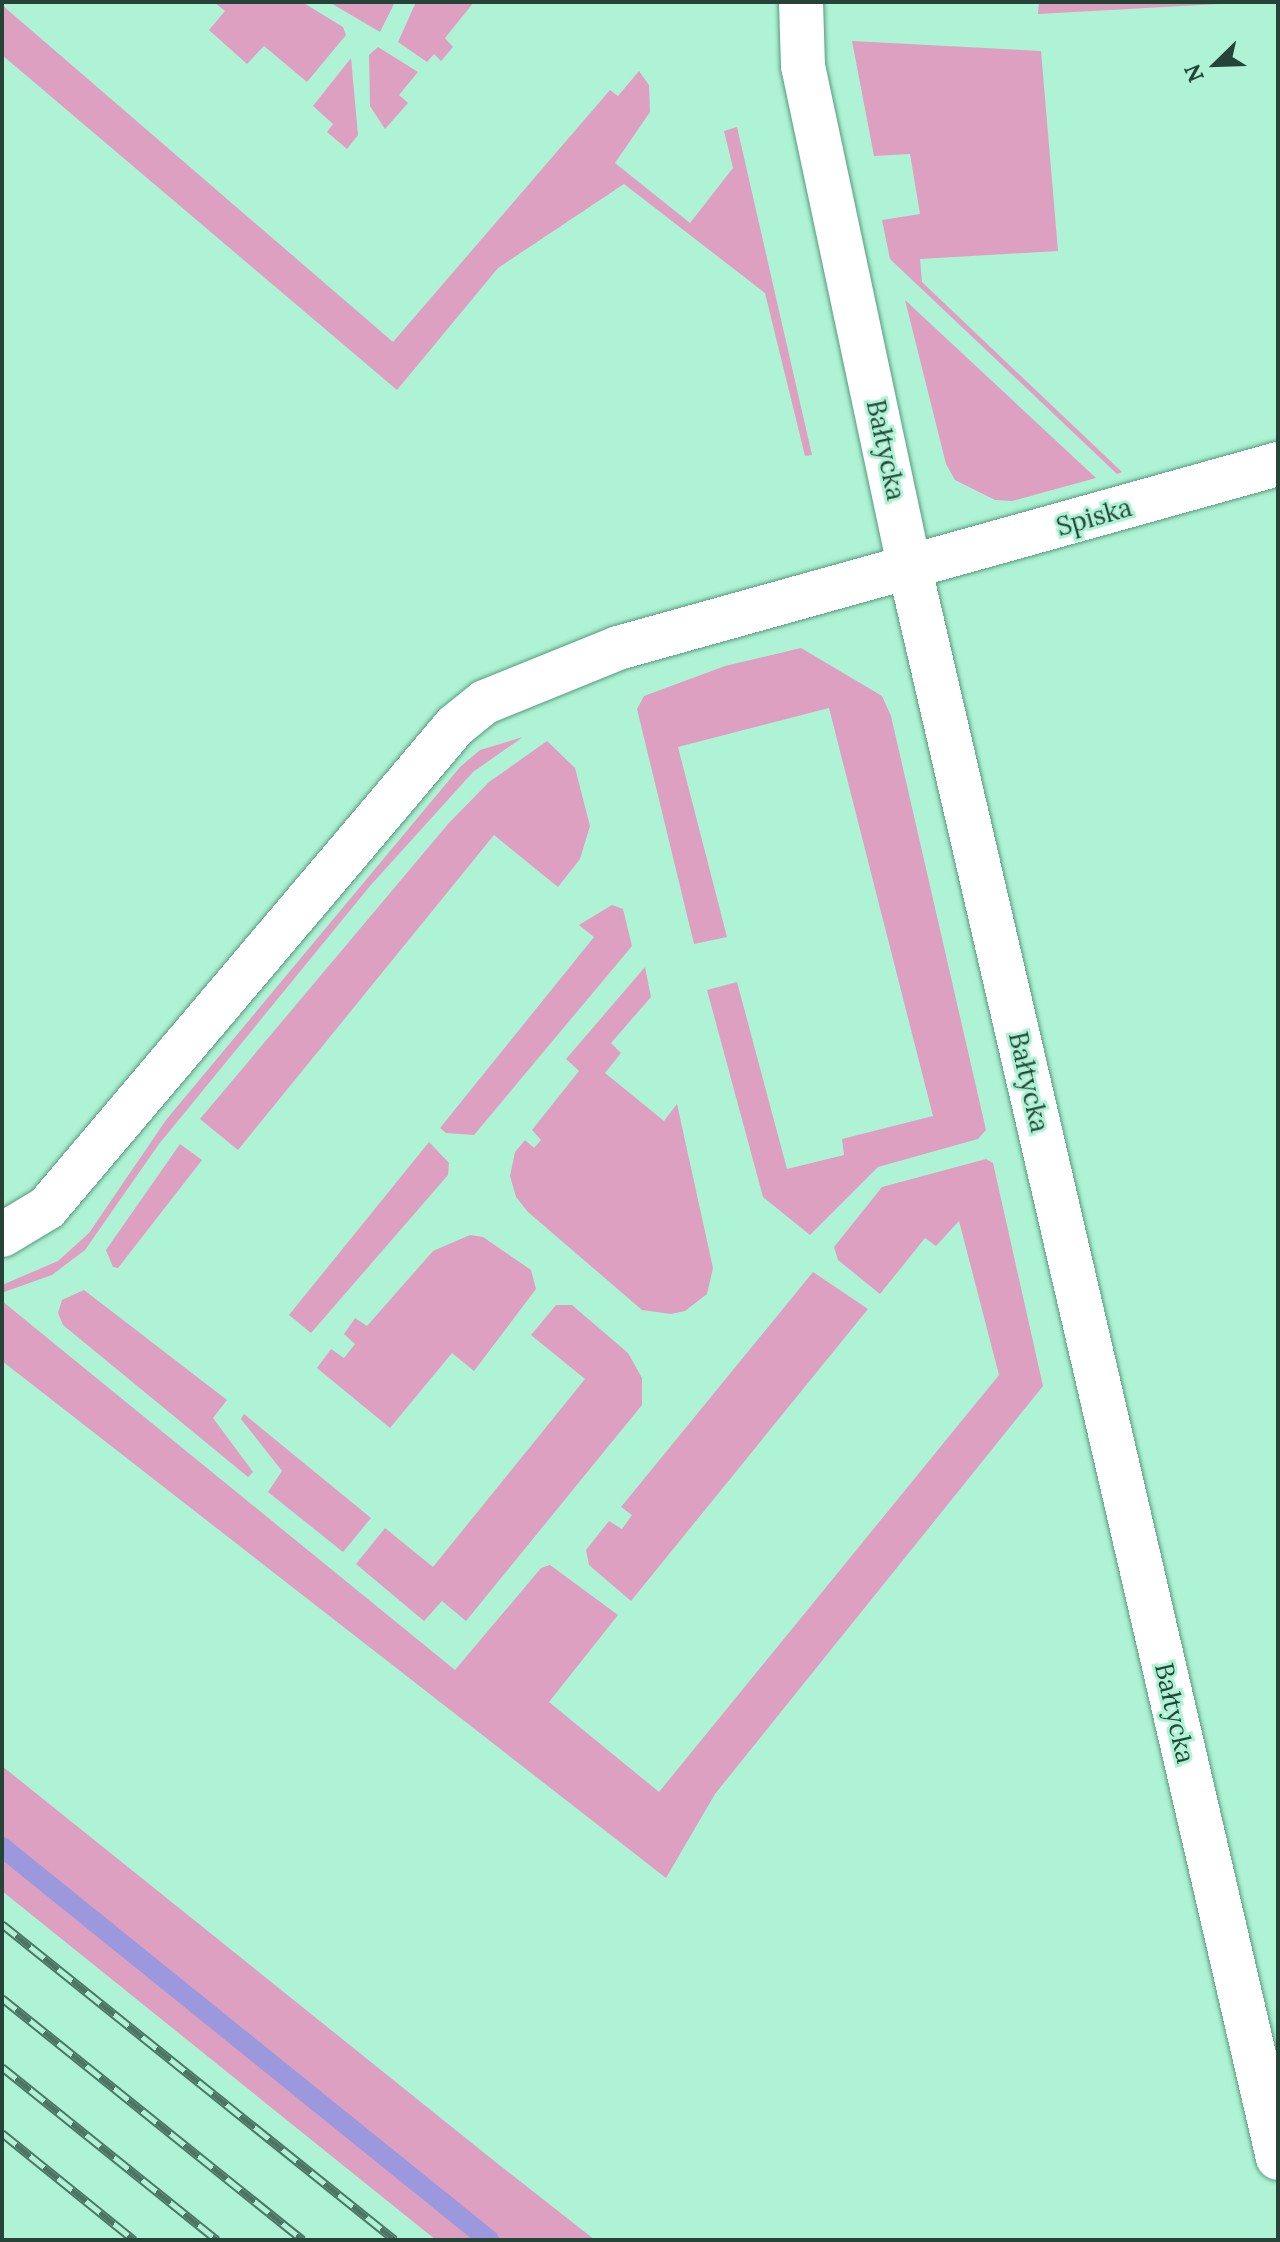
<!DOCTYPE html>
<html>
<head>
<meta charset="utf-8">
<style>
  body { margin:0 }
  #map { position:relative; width:1280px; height:2242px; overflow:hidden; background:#aef3d5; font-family:Lora,serif }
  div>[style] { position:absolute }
  .green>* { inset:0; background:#dea0c1 }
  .stream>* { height:20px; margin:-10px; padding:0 10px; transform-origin:10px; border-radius:10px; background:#9b98dd }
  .roads { filter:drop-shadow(0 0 2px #579a7f) drop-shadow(0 0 2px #579a7f) }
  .minor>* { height:44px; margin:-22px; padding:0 22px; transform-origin:22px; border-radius:22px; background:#fff }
  .tertiary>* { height:44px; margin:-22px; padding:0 22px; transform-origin:22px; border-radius:22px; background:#fff }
  .rail>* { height:9px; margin-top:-4.5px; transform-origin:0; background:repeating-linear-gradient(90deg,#aef3d5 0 18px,#4d7564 0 36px); box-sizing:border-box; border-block:2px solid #4d7564 }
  span { translate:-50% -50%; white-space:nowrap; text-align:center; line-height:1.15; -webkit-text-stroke:6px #aef3d5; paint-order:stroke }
  .street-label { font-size:26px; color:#264337 }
  .frame { position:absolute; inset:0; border:4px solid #264337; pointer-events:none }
  .north { position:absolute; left:1176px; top:24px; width:80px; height:80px; -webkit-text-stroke:6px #aef3d5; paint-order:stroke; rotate:247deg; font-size:22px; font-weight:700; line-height:32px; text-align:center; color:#264337 }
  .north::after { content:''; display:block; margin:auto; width:28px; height:36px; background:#264337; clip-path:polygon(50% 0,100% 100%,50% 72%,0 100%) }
</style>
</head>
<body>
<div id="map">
  <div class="green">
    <div style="clip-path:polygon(214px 2px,302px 2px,343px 27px,346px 35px,307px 82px,264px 46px,247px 64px,209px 30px,225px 11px)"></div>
    <div style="clip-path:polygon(329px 2px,395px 2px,380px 32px)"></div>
    <div style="clip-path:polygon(416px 2px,474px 2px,445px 38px,453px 47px,441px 61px,434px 54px,427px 62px,398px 42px)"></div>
    <div style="clip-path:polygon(1039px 2px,1255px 2px,1038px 14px)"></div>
    <div style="clip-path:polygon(2px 5px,393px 342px,610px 90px,618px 96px,639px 71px,649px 85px,650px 112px,615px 163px,690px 223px,733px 168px,724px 131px,737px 127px,812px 455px,805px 456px,765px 293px,624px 184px,498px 268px,397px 390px,2px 55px)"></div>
    <div style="clip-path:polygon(852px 41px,1041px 51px,1058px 251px,920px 259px,922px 282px,1122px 472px,1117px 474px,890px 259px,882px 220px,920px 214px,910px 154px,874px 156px)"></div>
    <div style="clip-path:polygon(378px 47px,418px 72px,399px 95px,408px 103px,385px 129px,370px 106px,369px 55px)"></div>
    <div style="clip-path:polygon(351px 58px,358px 135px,347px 149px,327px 132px,333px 124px,313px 106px)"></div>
    <div style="clip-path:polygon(905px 300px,1096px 478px,1012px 501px,995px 500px,955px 480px,946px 464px)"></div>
    <div style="clip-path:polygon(801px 648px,882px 696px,891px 716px,986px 1130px,978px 1139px,878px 1167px,810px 1235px,763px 1197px,707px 990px,737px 982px,787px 1169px,844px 1155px,842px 1139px,933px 1116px,829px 708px,678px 747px,727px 937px,694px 944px,637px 709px,644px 696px,725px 666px)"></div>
    <div style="clip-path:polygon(523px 737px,473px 772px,370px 886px,159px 1144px,85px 1250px,52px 1275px,4px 1292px,2px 1285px,58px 1261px,89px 1233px,166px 1120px,460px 767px,480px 750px)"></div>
    <div style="clip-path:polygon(547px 741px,575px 768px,590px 826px,580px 859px,558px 887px,494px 835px,238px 1150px,200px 1119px,448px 824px,489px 782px)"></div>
    <div style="clip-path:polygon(612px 905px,623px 909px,632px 946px,474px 1135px,446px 1133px,440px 1128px,594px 937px,579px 925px)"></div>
    <div style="clip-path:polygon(645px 967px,651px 997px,611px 1043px,621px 1053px,605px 1073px,664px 1121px,677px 1104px,713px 1268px,707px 1294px,685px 1311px,671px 1314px,642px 1310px,528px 1212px,516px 1197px,510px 1176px,515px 1152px,525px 1140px,534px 1148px,541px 1140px,532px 1130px,579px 1071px,566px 1059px)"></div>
    <div style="clip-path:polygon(429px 1142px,449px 1163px,448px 1175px,311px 1333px,289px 1315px)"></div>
    <div style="clip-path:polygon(180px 1144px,202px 1160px,118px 1268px,113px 1267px,106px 1250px)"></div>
    <div style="clip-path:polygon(986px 1159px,993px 1163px,1043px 1386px,715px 1794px,666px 1878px,2px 1361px,2px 1301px,455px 1670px,541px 1568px,550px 1565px,618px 1615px,549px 1702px,659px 1792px,999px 1375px,959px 1221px,936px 1246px,925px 1238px,880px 1294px,838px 1260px,834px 1247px,882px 1187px)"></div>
    <div style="clip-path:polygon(470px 1235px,483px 1237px,531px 1270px,536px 1289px,474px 1371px,452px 1353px,390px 1428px,317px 1368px,331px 1349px,344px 1358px,355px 1344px,344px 1334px,355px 1318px,367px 1326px,433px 1251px)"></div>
    <div style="clip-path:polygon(813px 1272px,868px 1309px,631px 1601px,589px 1565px,586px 1550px,609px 1521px,622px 1529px,632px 1515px,621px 1507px)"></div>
    <div style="clip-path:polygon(84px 1290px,227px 1400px,213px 1418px,253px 1472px,248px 1477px,63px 1325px,58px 1313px,62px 1300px)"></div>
    <div style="clip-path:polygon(556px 1305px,572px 1305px,628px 1353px,642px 1378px,642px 1405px,466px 1621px,442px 1601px,424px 1621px,356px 1564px,385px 1528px,433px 1567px,585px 1379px,531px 1335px)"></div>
    <div style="clip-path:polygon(244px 1414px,371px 1518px,343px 1552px,268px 1492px,282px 1471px,241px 1419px)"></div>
    <div style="clip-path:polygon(2px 1766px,498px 2164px,595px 2240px,436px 2240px,2px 1891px)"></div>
  </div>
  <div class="stream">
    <div style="left:2px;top:1847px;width:626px;rotate:38.9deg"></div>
  </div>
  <div class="roads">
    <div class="minor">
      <div style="left:2px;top:1235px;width:52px;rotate:-31deg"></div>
      <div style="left:47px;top:1208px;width:631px;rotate:-49.75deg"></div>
      <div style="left:455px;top:726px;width:38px;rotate:-39deg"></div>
      <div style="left:485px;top:702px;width:144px;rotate:-22.1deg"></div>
      <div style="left:618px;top:648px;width:685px;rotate:-15.58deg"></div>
    </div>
    <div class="tertiary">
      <div style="left:801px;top:2px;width:64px;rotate:88.2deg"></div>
      <div style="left:803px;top:66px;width:510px;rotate:78.01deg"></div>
      <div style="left:909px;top:565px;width:1635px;rotate:76.96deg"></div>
    </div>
  </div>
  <div class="rail">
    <div style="left:2px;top:1924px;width:504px;rotate:38.8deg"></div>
    <div style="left:2px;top:1998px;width:386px;rotate:38.8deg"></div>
    <div style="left:2px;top:2067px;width:276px;rotate:38.8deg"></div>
    <div style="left:2px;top:2133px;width:170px;rotate:39deg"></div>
  </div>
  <div class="street-label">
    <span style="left:886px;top:450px;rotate:78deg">Bałtycka</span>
    <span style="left:1094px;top:517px;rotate:-16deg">Spiska</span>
    <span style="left:1029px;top:1082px;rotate:77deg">Bałtycka</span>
    <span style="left:1175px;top:1713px;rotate:77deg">Bałtycka</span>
  </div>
  <div class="frame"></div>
  <div class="north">N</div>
</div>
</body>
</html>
